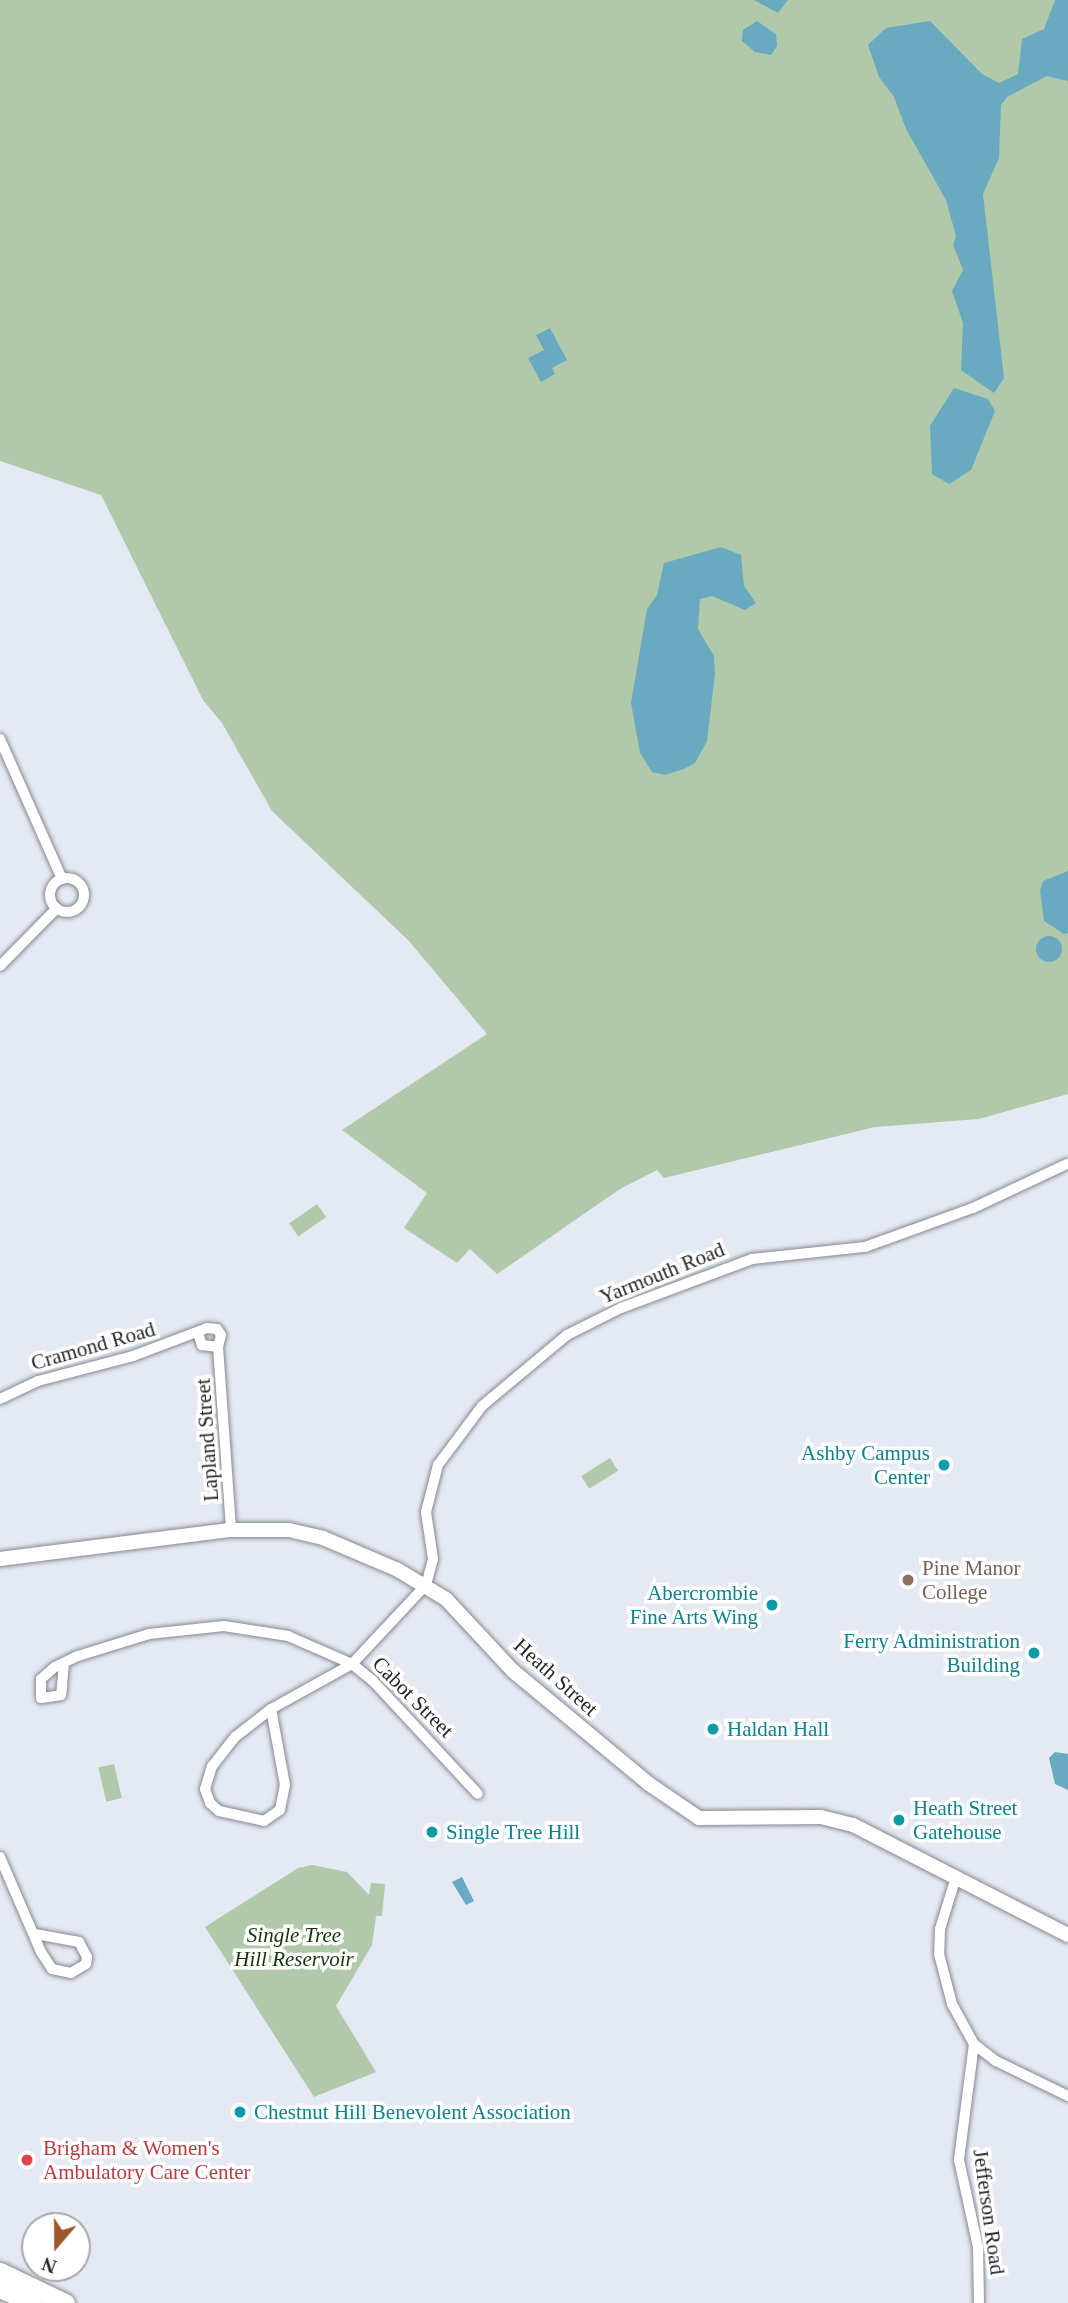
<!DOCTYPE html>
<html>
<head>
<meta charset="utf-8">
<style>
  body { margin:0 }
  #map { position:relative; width:1068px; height:2303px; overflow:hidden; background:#e5e9f3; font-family:Georgia,serif }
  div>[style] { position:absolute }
  .green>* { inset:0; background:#b0c9aa; transform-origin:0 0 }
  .water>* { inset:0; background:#6aaac1 }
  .round { border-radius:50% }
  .roads { filter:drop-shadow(0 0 2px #848891) drop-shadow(0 0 2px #848891) }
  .street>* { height:10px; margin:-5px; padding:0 5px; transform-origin:5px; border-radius:5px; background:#fff }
  .street>.ring { margin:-5px; padding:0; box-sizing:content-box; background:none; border:10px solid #fff; border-radius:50% }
  .secondary>* { height:14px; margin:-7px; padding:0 7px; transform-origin:7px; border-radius:7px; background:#fff }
  .highway>* { height:19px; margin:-9.5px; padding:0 9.5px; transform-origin:9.5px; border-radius:9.5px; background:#fff }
  .dots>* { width:19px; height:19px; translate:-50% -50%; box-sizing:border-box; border:4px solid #fff; border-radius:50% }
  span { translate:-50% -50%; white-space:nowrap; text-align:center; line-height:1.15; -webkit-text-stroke:7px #fff; paint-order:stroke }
  .street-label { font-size:21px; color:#232529 }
  .culture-label { font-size:21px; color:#0d838f }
  .right { translate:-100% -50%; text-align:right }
  .left { translate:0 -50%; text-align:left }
  .education-label { font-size:21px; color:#785e54 }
  .park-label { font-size:21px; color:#123608; font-style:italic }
  .health-label { font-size:21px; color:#be3a42 }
  .north { position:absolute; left:21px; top:2212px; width:70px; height:70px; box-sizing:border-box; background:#fff; border:2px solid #a7a8a9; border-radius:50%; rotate:200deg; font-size:19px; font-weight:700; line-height:28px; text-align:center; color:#232529 }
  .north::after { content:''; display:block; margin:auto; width:24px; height:32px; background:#9c572c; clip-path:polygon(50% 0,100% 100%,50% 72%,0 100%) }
</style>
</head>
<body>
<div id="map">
  <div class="green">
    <div style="clip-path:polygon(0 0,1068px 0,1068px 1094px,979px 1119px,875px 1127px,664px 1178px,657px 1170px,620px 1189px,497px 1274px,470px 1249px,457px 1263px,404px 1228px,427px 1193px,342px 1130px,487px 1034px,409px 941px,272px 811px,222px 723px,203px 700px,101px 495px,0 461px)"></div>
    <div style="left:317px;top:1204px;width:16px;height:34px;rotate:55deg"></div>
    <div style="left:610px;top:1458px;width:15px;height:34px;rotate:58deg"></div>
    <div style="left:114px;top:1764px;width:35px;height:16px;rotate:77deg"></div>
    <div style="clip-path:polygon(312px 1865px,347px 1872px,369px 1895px,371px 1883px,385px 1884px,382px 1916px,376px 1916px,372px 1945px,336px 2006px,376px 2072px,314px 2097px,205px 1927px,298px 1868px)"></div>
  </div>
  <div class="water">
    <div style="clip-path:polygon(754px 0,788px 0,778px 13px)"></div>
    <div style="clip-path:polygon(1055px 0,1068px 0,1068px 81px,1047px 76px,1007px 97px,1001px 105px,999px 158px,983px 194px,1004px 378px,994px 393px,961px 370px,963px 323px,952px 291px,963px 270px,953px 245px,956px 236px,946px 200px,906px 129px,894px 97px,879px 77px,868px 45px,886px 28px,930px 21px,982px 74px,999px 83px,1018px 74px,1022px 39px,1044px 29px)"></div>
    <div style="clip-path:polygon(757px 21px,776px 34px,777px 46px,771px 55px,755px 52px,742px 41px,743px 30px)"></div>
    <div style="clip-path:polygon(550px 328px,567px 360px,552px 368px,555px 374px,541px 382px,528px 358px,544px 350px,536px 335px)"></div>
    <div style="clip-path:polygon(954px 388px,988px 399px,995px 411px,971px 470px,949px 484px,932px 474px,930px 426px)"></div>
    <div style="clip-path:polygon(721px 547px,741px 555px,744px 586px,756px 603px,745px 610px,712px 596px,700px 599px,698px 629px,714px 656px,715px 674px,707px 741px,695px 763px,684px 769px,665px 775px,652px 772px,640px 753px,631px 703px,647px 609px,657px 595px,664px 563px)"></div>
    <div style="clip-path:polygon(1068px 871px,1068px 933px,1064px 934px,1044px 921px,1040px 890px,1043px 881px)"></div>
    <div class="round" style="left:1036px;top:936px;width:26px;height:26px"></div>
    <div style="clip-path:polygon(1055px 1752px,1068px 1754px,1068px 1790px,1055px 1784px,1049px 1758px)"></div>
    <div style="clip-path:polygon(462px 1877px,474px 1901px,466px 1905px,452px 1882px)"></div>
  </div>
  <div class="roads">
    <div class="street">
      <div style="left:0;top:739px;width:153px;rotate:66.1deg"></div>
      <div class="ring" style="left:50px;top:878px;width:24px;height:24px"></div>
      <div style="left:0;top:966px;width:81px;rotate:-45.5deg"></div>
      <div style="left:198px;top:1333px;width:13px;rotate:72deg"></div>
      <div style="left:202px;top:1345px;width:16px;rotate:7deg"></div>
      <div style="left:0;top:1399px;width:42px;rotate:-25.3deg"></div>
      <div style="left:38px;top:1381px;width:98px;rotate:-14.7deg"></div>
      <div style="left:133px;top:1356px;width:79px;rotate:-20.7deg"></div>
      <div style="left:207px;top:1328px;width:10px;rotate:6deg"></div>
      <div style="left:217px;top:1329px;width:7px;rotate:56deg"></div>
      <div style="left:221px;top:1335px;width:12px;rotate:104deg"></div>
      <div style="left:218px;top:1347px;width:183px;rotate:85.9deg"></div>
      <div style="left:64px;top:1663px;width:32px;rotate:95deg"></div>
      <div style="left:61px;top:1695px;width:20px;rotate:171deg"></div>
      <div style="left:41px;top:1698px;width:19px;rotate:-90deg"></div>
      <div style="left:41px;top:1679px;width:18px;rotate:-41deg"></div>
      <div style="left:55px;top:1667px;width:25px;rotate:-26deg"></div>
      <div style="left:78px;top:1656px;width:74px;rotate:-17.2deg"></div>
      <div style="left:149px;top:1634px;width:75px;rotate:-6.1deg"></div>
      <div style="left:224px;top:1626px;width:65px;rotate:8.9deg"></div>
      <div style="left:288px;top:1636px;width:70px;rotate:23.6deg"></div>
      <div style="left:352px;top:1664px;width:27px;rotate:39deg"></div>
      <div style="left:373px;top:1681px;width:154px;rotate:47.1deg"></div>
      <div style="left:271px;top:1709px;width:46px;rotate:142.1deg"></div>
      <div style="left:235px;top:1737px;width:37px;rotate:128deg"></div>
      <div style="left:212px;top:1766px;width:24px;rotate:107deg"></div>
      <div style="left:205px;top:1789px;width:15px;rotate:70deg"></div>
      <div style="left:210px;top:1803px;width:12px;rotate:42deg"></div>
      <div style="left:219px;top:1811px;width:46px;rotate:12.5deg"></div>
      <div style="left:264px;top:1821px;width:19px;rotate:-35deg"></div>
      <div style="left:280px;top:1810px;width:25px;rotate:-79deg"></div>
      <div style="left:285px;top:1785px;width:77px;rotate:-100.4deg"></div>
      <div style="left:271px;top:1709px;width:93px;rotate:-29.1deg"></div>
      <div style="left:352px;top:1664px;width:108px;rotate:-46.9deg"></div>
      <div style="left:426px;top:1585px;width:27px;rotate:-75deg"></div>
      <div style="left:433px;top:1559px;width:48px;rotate:-98.5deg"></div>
      <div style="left:426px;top:1512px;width:49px;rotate:-75.7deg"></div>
      <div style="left:438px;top:1465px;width:74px;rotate:-53.3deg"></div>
      <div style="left:482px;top:1406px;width:111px;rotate:-39.9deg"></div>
      <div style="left:567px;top:1335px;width:60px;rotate:-26.6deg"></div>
      <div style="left:621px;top:1308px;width:140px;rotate:-20.5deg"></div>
      <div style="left:752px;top:1259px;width:114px;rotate:-6.1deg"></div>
      <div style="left:865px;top:1247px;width:115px;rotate:-19.9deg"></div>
      <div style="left:973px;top:1208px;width:104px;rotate:-25.1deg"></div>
      <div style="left:0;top:1857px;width:103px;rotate:66.7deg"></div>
      <div style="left:41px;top:1952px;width:20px;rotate:57deg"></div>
      <div style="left:52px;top:1969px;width:19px;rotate:12deg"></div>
      <div style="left:71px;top:1973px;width:17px;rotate:-31deg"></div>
      <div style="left:86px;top:1964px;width:7px;rotate:-82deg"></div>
      <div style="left:87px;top:1957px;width:17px;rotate:-118deg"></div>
      <div style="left:79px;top:1942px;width:45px;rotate:-169.7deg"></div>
      <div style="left:956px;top:1877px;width:54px;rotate:107.1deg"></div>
      <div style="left:940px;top:1929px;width:25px;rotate:92deg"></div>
      <div style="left:939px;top:1954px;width:52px;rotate:75.4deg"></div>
      <div style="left:952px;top:2004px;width:46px;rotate:61.2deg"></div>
      <div style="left:974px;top:2044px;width:28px;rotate:38deg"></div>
      <div style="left:996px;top:2061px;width:80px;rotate:25.9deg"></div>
      <div style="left:974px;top:2044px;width:117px;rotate:97.4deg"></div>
      <div style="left:959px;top:2160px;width:89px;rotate:77.7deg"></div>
      <div style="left:978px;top:2247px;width:56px;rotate:89deg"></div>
    </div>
    <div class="secondary">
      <div style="left:0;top:1559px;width:233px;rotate:-7.2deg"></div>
      <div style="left:231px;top:1530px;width:58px"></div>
      <div style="left:289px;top:1530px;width:35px;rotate:13deg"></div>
      <div style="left:323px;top:1538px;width:82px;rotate:23.1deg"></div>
      <div style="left:398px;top:1570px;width:56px;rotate:31.1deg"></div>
      <div style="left:446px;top:1599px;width:98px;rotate:47.1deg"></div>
      <div style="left:513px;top:1671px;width:177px;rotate:39.7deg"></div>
      <div style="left:649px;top:1784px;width:60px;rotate:34.2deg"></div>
      <div style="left:699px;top:1818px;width:122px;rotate:-0.5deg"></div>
      <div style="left:821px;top:1817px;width:33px;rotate:14deg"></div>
      <div style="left:853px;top:1825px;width:242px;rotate:27.1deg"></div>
    </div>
    <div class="highway">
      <div style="left:0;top:2272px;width:72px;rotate:25.5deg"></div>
      <div style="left:0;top:2288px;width:35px;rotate:25deg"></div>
    </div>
  </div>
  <div class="dots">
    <div style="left:944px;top:1465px;background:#0f9aa8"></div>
    <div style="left:908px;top:1580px;background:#8d6e63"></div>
    <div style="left:772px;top:1605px;background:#0f9aa8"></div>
    <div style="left:1034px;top:1653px;background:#0f9aa8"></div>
    <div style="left:713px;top:1729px;background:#0f9aa8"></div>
    <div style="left:899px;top:1820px;background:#0f9aa8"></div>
    <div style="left:432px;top:1832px;background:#0f9aa8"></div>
    <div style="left:240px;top:2112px;background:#0f9aa8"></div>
    <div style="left:27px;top:2160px;background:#e0444e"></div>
  </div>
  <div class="street-label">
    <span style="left:662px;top:1273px;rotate:-22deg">Yarmouth Road</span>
    <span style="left:93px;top:1346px;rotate:-16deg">Cramond Road</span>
    <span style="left:207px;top:1440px;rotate:-94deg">Lapland Street</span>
    <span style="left:556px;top:1677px;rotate:42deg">Heath Street</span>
    <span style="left:413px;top:1697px;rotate:45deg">Cabot Street</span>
    <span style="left:989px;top:2212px;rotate:82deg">Jefferson Road</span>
  </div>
  <div class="culture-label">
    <span class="right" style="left:930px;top:1465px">Ashby Campus<br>Center</span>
    <span class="right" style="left:758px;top:1605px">Abercrombie<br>Fine Arts Wing</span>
    <span class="right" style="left:1020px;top:1653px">Ferry Administration<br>Building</span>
    <span class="left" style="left:727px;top:1729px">Haldan Hall</span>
    <span class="left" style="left:913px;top:1820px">Heath Street<br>Gatehouse</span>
    <span class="left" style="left:446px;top:1832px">Single Tree Hill</span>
    <span class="left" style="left:254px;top:2112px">Chestnut Hill Benevolent Association</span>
  </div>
  <div class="education-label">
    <span class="left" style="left:922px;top:1580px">Pine Manor<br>College</span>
  </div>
  <div class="park-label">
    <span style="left:294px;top:1947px">Single Tree<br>Hill Reservoir</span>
  </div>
  <div class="health-label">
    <span class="left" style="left:43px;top:2160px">Brigham &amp; Women's<br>Ambulatory Care Center</span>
  </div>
  <div class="north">N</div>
</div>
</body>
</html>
